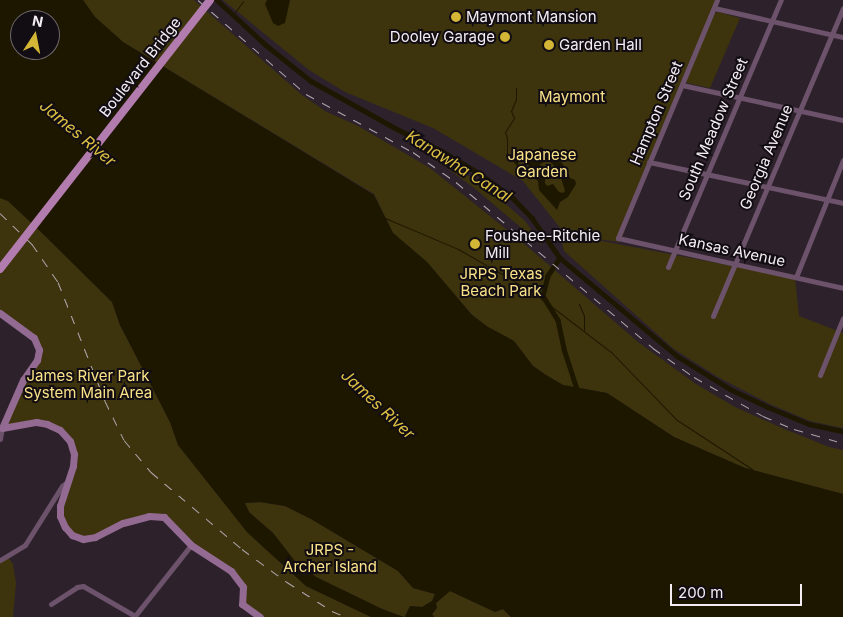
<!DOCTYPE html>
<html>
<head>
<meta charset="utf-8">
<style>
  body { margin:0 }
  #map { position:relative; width:843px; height:617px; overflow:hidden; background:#2d222c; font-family:Inter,sans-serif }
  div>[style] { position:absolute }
  .green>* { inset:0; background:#3d340d }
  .water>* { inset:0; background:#1e1700 }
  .stream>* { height:1px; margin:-0.5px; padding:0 0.5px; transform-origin:0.5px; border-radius:0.5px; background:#1e1700 }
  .canal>* { height:4.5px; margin:-2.25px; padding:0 2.25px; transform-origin:2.25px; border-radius:2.25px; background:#1e1700 }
  .street>* { height:5px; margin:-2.5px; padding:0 2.5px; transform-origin:2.5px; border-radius:2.5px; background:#6c526a }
  .secondary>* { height:7px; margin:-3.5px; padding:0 3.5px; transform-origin:3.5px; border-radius:3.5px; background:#936a91 }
  .rail>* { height:1px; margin-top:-0.5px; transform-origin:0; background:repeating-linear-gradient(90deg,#ada4ac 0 9px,transparent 0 18px) }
  .primary-bridge>* { height:8px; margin:-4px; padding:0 4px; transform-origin:4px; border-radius:4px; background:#b27cae }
  .dots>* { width:14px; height:14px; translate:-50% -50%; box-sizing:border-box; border:2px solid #120d12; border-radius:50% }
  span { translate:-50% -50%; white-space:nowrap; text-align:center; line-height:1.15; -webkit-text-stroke:4px #120d12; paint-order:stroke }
  .poi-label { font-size:15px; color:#f5edf4 }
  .left { translate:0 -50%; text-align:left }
  .right { translate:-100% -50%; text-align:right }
  .street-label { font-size:15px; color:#f5edf4 }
  .park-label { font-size:15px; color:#fae388 }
  .water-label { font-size:16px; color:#dcc043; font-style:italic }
  .north { position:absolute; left:10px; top:10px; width:50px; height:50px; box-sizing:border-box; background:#120d12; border:1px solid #6d676c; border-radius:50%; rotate:11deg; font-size:14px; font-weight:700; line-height:20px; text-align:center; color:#f5edf4 }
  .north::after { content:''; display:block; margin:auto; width:18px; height:22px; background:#d3b635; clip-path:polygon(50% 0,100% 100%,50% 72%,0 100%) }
  .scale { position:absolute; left:670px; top:584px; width:132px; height:22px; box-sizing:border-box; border:2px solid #f5edf4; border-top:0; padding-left:6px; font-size:15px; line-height:18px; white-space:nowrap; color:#f5edf4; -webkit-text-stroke:4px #120d12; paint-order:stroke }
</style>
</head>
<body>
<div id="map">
  <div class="green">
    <div style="clip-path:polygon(83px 0,194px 0,302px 95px,325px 111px,358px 126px,430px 168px,521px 241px,638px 342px,696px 384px,735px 407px,782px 428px,829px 447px,843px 450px,843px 494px,745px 468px,674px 437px,607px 393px,563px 385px,546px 375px,533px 366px,514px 341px,488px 327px,472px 315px,427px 262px,393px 233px,374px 194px,123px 42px,95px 17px)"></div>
    <div style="clip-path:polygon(223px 0,716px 0,620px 242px,581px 237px,795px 278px,799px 316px,843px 333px,843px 428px,810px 421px,770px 404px,718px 377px,674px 349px,564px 251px,560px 236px,565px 234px,523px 181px,433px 128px,345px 92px,309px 70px)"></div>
    <div style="clip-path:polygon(718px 12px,740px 18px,710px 88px,687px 83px,686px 80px,714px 14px)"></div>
    <div style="clip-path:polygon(412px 143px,433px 153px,489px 189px,525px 221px,543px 246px,473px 187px)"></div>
    <div style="clip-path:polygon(0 198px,8px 201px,39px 230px,112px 302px,120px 325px,170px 422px,178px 445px,247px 532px,306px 586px,371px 617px,260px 617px,242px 604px,243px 587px,231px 571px,191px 545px,168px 519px,149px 516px,95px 537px,72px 535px,60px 516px,73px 466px,70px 441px,47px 424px,2px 428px,35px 364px,38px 344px,0 313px)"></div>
    <div style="clip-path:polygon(260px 502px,285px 506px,311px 519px,398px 571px,413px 588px,435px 594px,432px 601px,422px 607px,410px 606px,404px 617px,382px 609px,316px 577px,294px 560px,273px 533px,249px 512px,245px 503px)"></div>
    <div style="clip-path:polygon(7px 556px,13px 564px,16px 583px,13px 617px,0 617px,0 561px)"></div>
    <div style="clip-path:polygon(450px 591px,495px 612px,503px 609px,511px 617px,434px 617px,432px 614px,437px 608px,436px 603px)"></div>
  </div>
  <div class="water">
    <div style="clip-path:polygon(evenodd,0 0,83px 0,95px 17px,123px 42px,374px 195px,393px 233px,427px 262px,472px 315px,488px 327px,514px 341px,533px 366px,546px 375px,563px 385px,607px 393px,674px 437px,745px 468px,843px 494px,843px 617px,511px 617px,503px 609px,495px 612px,450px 591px,436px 603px,437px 608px,432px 614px,434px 617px,405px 617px,410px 606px,422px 607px,432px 601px,435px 594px,413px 588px,398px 571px,311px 519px,285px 506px,260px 502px,245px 503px,249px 512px,273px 533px,294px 560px,316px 577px,382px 609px,404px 617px,371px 617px,306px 586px,247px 532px,178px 445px,170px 422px,120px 325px,112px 302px,39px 230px,8px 201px,0 198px,0 0,20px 20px,50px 20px,50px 50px,20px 50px,20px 20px)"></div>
    <div style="clip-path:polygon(267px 0,290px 0,285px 23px,278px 26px,273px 23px,265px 4px)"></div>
    <div style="clip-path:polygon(evenodd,540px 147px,543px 148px,544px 155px,548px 155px,550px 151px,556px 155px,567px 170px,570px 178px,575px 180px,576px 184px,568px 197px,560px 202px,557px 210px,539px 190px,538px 181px,518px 167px,510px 158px,519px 155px,518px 165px,529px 168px,528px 160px,523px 155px,528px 154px,538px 158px,541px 154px,538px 151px,540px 147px,548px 160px,563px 174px,561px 178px,565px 191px,563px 193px,559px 192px,553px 184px,547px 186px,545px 183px,545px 176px,540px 164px,548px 160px)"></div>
  </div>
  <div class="stream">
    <div style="left:233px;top:15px;width:17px;rotate:-54deg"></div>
    <div style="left:510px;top:158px;width:5px;rotate:-127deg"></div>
    <div style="left:507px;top:154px;width:16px;rotate:-90deg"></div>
    <div style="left:507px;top:138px;width:6px;rotate:-108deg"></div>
    <div style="left:505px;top:132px;width:17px;rotate:-57deg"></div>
    <div style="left:514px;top:118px;width:8px;rotate:-113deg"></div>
    <div style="left:511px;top:111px;width:13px;rotate:-67deg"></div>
    <div style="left:516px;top:99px;width:11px;rotate:-90deg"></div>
    <div style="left:385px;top:218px;width:79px;rotate:23deg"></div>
    <div style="left:458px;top:249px;width:83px;rotate:29.7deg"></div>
    <div style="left:530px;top:290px;width:103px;rotate:37.5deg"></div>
    <div style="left:612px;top:353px;width:93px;rotate:45.9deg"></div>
    <div style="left:677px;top:420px;width:90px;rotate:33.2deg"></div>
    <div style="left:579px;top:304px;width:13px;rotate:67deg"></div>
    <div style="left:584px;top:316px;width:14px;rotate:90deg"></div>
  </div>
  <div class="canal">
    <div style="left:217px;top:0;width:67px;rotate:42.6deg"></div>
    <div style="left:266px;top:45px;width:58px;rotate:38.7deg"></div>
    <div style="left:311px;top:81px;width:98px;rotate:29.2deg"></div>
    <div style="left:397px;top:129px;width:48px;rotate:26deg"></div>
    <div style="left:440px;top:150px;width:45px;rotate:30.5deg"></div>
    <div style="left:479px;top:173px;width:42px;rotate:36.3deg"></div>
    <div style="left:513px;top:198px;width:28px;rotate:46deg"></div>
    <div style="left:532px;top:218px;width:49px;rotate:55deg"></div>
    <div style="left:560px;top:258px;width:153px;rotate:39.9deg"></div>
    <div style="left:677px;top:356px;width:62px;rotate:31.9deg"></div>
    <div style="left:730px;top:389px;width:42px;rotate:25.3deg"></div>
    <div style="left:768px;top:407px;width:44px;rotate:22.5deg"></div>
    <div style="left:809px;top:424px;width:35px;rotate:12deg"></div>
    <div style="left:560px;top:258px;width:22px;rotate:124deg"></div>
    <div style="left:548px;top:276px;width:21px;rotate:104deg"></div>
    <div style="left:543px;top:296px;width:28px;rotate:58deg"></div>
    <div style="left:558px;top:320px;width:30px;rotate:78deg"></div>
    <div style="left:564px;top:349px;width:40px;rotate:72deg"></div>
  </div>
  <div class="street">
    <div style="left:717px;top:0;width:258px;rotate:112.6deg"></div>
    <div style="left:618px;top:238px;width:230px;rotate:12.5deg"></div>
    <div style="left:714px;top:8px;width:132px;rotate:12.7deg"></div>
    <div style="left:682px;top:85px;width:165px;rotate:12.3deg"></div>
    <div style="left:649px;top:162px;width:198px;rotate:11.9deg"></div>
    <div style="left:668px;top:267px;width:290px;rotate:-67.1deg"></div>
    <div style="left:796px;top:277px;width:126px;rotate:-68.1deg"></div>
    <div style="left:713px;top:316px;width:334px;rotate:-67.1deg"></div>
    <div style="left:820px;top:375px;width:61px;rotate:-68deg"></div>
    <div style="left:0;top:439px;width:11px;rotate:-80deg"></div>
    <div style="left:0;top:560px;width:29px;rotate:-31deg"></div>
    <div style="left:25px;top:545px;width:70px;rotate:-57.9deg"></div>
    <div style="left:62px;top:486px;width:6px;rotate:-39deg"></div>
    <div style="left:51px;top:604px;width:31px;rotate:-33deg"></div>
    <div style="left:77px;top:587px;width:6px;rotate:-9deg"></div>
    <div style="left:83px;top:586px;width:60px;rotate:30deg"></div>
    <div style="left:134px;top:617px;width:92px;rotate:-51.6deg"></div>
  </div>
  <div class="secondary">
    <div style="left:0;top:313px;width:42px;rotate:36.3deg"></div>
    <div style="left:34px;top:338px;width:13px;rotate:67deg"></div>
    <div style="left:39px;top:350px;width:10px;rotate:101deg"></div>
    <div style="left:37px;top:360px;width:24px;rotate:125deg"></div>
    <div style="left:23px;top:380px;width:52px;rotate:113.6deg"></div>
    <div style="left:2px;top:428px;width:35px;rotate:-10deg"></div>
    <div style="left:36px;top:422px;width:11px;rotate:10deg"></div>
    <div style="left:47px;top:424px;width:14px;rotate:25deg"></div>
    <div style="left:60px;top:430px;width:15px;rotate:48deg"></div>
    <div style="left:70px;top:441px;width:14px;rotate:73deg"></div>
    <div style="left:74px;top:454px;width:12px;rotate:95deg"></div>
    <div style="left:73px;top:466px;width:42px;rotate:108deg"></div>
    <div style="left:60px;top:506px;width:10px;rotate:90deg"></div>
    <div style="left:60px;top:516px;width:12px;rotate:66deg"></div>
    <div style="left:65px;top:527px;width:11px;rotate:49deg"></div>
    <div style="left:72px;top:535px;width:12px;rotate:20deg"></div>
    <div style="left:83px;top:539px;width:12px;rotate:-9deg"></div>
    <div style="left:95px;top:537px;width:31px;rotate:-27deg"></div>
    <div style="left:123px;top:523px;width:27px;rotate:-15deg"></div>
    <div style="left:149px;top:516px;width:15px;rotate:4deg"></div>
    <div style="left:164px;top:517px;width:39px;rotate:46deg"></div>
    <div style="left:191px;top:545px;width:48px;rotate:33deg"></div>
    <div style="left:231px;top:571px;width:20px;rotate:53deg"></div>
    <div style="left:243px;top:587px;width:17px;rotate:93deg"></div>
    <div style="left:242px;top:604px;width:22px;rotate:36deg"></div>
  </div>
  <div class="rail">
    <div style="left:198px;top:0;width:143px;rotate:41deg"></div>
    <div style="left:306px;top:94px;width:122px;rotate:28.5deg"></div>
    <div style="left:413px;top:152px;width:52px;rotate:34.9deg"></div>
    <div style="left:456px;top:182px;width:258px;rotate:40.1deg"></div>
    <div style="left:653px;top:348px;width:50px;rotate:35.3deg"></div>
    <div style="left:694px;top:377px;width:79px;rotate:29.5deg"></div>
    <div style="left:763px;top:416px;width:34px;rotate:23deg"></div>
    <div style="left:794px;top:429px;width:51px;rotate:15.9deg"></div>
    <div style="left:0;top:213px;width:45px;rotate:44.1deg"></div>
    <div style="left:32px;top:244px;width:46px;rotate:55.6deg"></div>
    <div style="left:58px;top:282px;width:128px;rotate:68.4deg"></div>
    <div style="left:105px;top:401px;width:43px;rotate:64deg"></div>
    <div style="left:124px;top:440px;width:42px;rotate:49.8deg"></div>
    <div style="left:151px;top:472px;width:119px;rotate:40.2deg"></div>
    <div style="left:242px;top:549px;width:56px;rotate:36.3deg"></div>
    <div style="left:287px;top:582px;width:54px;rotate:32.8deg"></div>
    <div style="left:332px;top:611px;width:15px;rotate:23deg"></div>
  </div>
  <div class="primary-bridge">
    <div style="left:0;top:269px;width:341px;rotate:-52deg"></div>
  </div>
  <div class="dots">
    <div style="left:456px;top:17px;background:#d3b635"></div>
    <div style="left:505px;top:37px;background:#d3b635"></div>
    <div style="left:549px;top:45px;background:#d3b635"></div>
    <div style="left:475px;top:244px;background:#d3b635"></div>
  </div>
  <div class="poi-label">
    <span class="left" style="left:466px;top:17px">Maymont Mansion</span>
    <span class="right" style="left:495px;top:37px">Dooley Garage</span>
    <span class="left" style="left:559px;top:45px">Garden Hall</span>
    <span class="left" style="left:485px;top:244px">Foushee-Ritchie<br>Mill</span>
  </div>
  <div class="street-label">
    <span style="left:140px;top:67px;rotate:-52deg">Boulevard Bridge</span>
    <span style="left:656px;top:113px;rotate:-67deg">Hampton Street</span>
    <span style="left:713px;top:129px;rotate:-67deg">South Meadow Street</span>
    <span style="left:766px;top:157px;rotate:-67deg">Georgia Avenue</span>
    <span style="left:732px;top:250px;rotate:12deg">Kansas Avenue</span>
  </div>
  <div class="park-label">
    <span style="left:572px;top:97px">Maymont</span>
    <span style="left:542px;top:163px">Japanese<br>Garden</span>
    <span style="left:501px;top:282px">JRPS Texas<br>Beach Park</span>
    <span style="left:88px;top:384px">James River Park<br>System Main Area</span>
    <span style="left:330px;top:558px">JRPS -<br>Archer Island</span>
  </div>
  <div class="water-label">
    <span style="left:78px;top:133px;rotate:40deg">James River</span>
    <span style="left:459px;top:166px;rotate:32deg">Kanawha Canal</span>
    <span style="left:378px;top:404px;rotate:43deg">James River</span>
  </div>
  <div class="north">N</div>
  <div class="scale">200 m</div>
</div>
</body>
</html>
